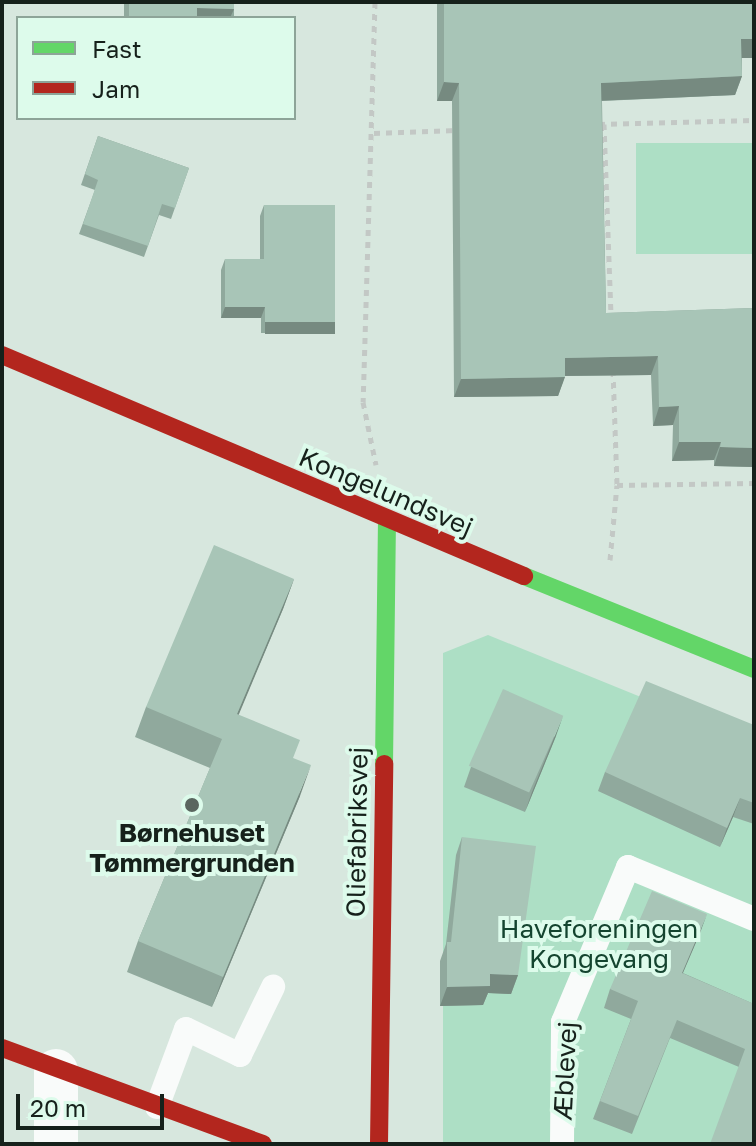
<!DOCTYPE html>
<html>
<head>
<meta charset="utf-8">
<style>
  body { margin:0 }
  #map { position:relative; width:756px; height:1146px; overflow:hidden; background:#d7e7de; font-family:"Golos Text",sans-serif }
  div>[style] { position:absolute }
  .green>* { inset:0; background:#addfc5; transform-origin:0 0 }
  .path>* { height:5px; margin-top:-2.5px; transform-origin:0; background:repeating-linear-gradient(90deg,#c3c8c5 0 6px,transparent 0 12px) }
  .lane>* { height:24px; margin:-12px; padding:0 12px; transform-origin:12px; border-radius:12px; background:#f9fbfa }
  .street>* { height:44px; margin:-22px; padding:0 22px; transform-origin:22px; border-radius:22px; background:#f9fbfa }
  .fast>* { height:18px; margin:-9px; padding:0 9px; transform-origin:9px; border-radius:9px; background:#63d668 }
  .jam>* { height:18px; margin:-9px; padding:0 9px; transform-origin:9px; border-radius:9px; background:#b3261e }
  .wall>* { inset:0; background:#90a99d; transform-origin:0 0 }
  .shaded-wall>* { inset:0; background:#768a80; transform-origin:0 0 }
  .building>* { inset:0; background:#a8c5b7; transform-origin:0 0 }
  .dots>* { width:22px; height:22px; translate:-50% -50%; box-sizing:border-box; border:4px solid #ddfbeb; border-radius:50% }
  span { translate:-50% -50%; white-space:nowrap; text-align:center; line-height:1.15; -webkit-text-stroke:8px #ddfbeb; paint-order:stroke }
  .street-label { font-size:26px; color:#16211b }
  .poi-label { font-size:26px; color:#16211b; font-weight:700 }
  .park-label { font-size:26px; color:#14442f }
  .frame { position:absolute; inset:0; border:4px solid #16211b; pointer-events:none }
  .legend { position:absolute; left:16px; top:16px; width:280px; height:104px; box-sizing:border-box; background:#ddfbeb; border:2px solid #8da498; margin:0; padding:10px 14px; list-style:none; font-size:24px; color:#16211b }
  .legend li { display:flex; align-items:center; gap:16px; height:40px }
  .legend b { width:40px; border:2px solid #8da498 }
  .scale { position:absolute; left:16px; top:1094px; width:148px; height:36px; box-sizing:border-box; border:4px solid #16211b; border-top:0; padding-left:10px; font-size:24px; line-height:28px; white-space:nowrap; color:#16211b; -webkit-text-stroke:6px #ddfbeb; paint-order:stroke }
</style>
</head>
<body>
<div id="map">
  <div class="green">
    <div style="left:754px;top:143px;width:111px;height:118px;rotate:90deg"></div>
    <div style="clip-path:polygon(488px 635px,754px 743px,754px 1144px,443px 1144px,443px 653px)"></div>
  </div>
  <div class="path">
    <div style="left:375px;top:2px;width:400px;rotate:91.7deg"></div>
    <div style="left:363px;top:402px;width:64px;rotate:78.3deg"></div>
    <div style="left:599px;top:124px;width:155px;rotate:-1.5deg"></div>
    <div style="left:604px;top:124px;width:192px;rotate:87.9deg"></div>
    <div style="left:374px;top:133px;width:83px;rotate:-2.1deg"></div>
    <div style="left:613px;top:370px;width:115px;rotate:88deg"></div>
    <div style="left:610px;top:560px;width:75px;rotate:-84.7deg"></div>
    <div style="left:617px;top:485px;width:137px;rotate:-0.8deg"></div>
  </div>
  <div class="lane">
    <div style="left:157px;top:1107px;width:83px;rotate:-69.6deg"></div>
    <div style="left:186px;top:1029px;width:60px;rotate:25.7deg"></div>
    <div style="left:240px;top:1055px;width:76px;rotate:-64.1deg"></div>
    <div style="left:562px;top:1144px;width:122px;rotate:-89.5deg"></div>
    <div style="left:563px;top:1022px;width:168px;rotate:-67.2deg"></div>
    <div style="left:628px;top:867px;width:136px;rotate:22.4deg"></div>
  </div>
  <div class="street">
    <div style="left:56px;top:1144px;width:73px;rotate:-90deg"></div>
  </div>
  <div class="fast">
    <div style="left:524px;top:576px;width:248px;rotate:22deg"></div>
    <div style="left:384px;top:764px;width:243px;rotate:-89.3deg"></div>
  </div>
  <div class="jam">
    <div style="left:2px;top:355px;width:567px;rotate:22.95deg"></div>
    <div style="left:2px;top:1048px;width:278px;rotate:20.2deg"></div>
    <div style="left:379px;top:1144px;width:380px;rotate:-89.2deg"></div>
  </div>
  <div class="wall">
    <div style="left:124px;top:2px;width:110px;height:16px"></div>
    <div style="clip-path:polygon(437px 2px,754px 2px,754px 58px,742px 58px,742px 76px,735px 95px,602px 101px,606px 313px,754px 308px,754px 467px,714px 466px,714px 460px,672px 461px,673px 425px,653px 426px,651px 375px,565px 376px,558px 396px,454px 397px,452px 101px,437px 101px)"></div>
    <div style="clip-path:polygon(98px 136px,189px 168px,171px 219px,159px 215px,144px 257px,79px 234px,95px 190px,81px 185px)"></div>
    <div style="clip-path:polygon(264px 205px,335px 322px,331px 333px,261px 333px,261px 318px,221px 318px,221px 270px,225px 259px,260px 259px,260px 216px)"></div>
    <div style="clip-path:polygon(294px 579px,283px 609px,238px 715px,293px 758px,300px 796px,212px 1007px,127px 972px,138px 941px,210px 768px,135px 737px,146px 707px)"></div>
    <div style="clip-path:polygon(754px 725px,754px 824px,733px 817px,720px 847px,598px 791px,605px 772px)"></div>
    <div style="clip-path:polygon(556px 736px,525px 812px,464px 787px,471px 767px)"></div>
    <div style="clip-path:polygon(462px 837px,518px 975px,511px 994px,488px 993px,483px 1005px,440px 1006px,440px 961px,446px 944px,456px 855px)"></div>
    <div style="clip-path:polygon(700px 933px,683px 973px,754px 1004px,754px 1144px,739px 1067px,670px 1038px,632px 1134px,593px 1119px,631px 1019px,604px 1008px,610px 989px)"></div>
  </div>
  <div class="shaded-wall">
    <div style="clip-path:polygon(197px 8px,234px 9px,230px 18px,194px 18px)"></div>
    <div style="clip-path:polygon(741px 39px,754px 39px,754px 58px,734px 58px)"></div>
    <div style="clip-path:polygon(742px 76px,735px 95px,594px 101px,601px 83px)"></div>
    <div style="clip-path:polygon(444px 82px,459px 83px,452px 101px,437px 101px)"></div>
    <div style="clip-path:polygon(225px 307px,265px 307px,261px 318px,221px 318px)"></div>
    <div style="left:265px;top:322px;width:70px;height:12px"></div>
    <div style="clip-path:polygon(658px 356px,651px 375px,558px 376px,565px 358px)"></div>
    <div style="clip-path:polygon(565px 377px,558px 396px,454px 397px,461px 379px)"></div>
    <div style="clip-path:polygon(679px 406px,673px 425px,653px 426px,659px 407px)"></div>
    <div style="clip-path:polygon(679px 442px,721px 442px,714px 460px,672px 461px)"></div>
    <div style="clip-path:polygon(720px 447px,754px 448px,754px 467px,714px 466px)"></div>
    <div style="clip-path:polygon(294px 579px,283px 609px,226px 745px,237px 714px)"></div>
    <div style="clip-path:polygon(563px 716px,556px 736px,525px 812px,532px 792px)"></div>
    <div style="clip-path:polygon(311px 765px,300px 796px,212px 1007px,223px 977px)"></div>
    <div style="clip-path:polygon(740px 798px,733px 817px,720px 847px,727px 828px)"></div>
    <div style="clip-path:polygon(707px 914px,700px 933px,675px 991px,682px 973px)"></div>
    <div style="clip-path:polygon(490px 974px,518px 975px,511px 994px,488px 993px,483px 1005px,440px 1006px,447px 987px)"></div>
  </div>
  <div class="building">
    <div style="clip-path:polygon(129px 2px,234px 2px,234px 9px,197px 8px,197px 18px,129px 18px)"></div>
    <div style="clip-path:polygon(444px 2px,754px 2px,754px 39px,741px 39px,742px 76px,601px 83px,606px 313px,754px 308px,754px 448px,720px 447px,721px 442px,679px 442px,679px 406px,659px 407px,658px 356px,565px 358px,565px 377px,461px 379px,459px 83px,444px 82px)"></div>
    <div style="clip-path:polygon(98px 136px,189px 168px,175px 208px,162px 204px,148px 246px,83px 224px,98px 180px,85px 174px)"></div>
    <div style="clip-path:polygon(264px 205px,335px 205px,335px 322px,265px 322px,265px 307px,225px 307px,225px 259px,264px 259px)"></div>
    <div style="clip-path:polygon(214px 545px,294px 579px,237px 714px,300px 740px,293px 758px,311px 765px,223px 977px,138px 941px,222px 739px,146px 707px)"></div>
    <div style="clip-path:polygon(646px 681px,754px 725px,754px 803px,740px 798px,727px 828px,605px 772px)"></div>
    <div style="left:503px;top:689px;width:66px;height:84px;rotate:24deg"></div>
    <div style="clip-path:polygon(462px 837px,536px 846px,518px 975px,490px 974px,490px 986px,447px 987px,447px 942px,451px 942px)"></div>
    <div style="clip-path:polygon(652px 891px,707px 914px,682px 973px,754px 1004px,754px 1144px,710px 1144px,745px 1049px,677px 1020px,638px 1116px,600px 1101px,638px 1001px,610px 989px)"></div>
  </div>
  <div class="dots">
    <div style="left:192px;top:805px;background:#5a665f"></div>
  </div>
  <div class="street-label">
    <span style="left:386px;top:492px;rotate:23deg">Kongelundsvej</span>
    <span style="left:357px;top:832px;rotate:-89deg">Oliefabriksvej</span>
    <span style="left:565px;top:1071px;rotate:-87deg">Æblevej</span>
  </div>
  <div class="poi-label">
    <span style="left:192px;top:848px">Børnehuset<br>Tømmergrunden</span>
  </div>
  <div class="park-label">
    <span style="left:599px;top:944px">Haveforeningen<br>Kongevang</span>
  </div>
  <div class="frame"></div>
  <ul class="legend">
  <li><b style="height:10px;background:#63d668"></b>Fast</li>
  <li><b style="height:10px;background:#b3261e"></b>Jam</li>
  </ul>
  <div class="scale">20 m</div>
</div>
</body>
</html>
